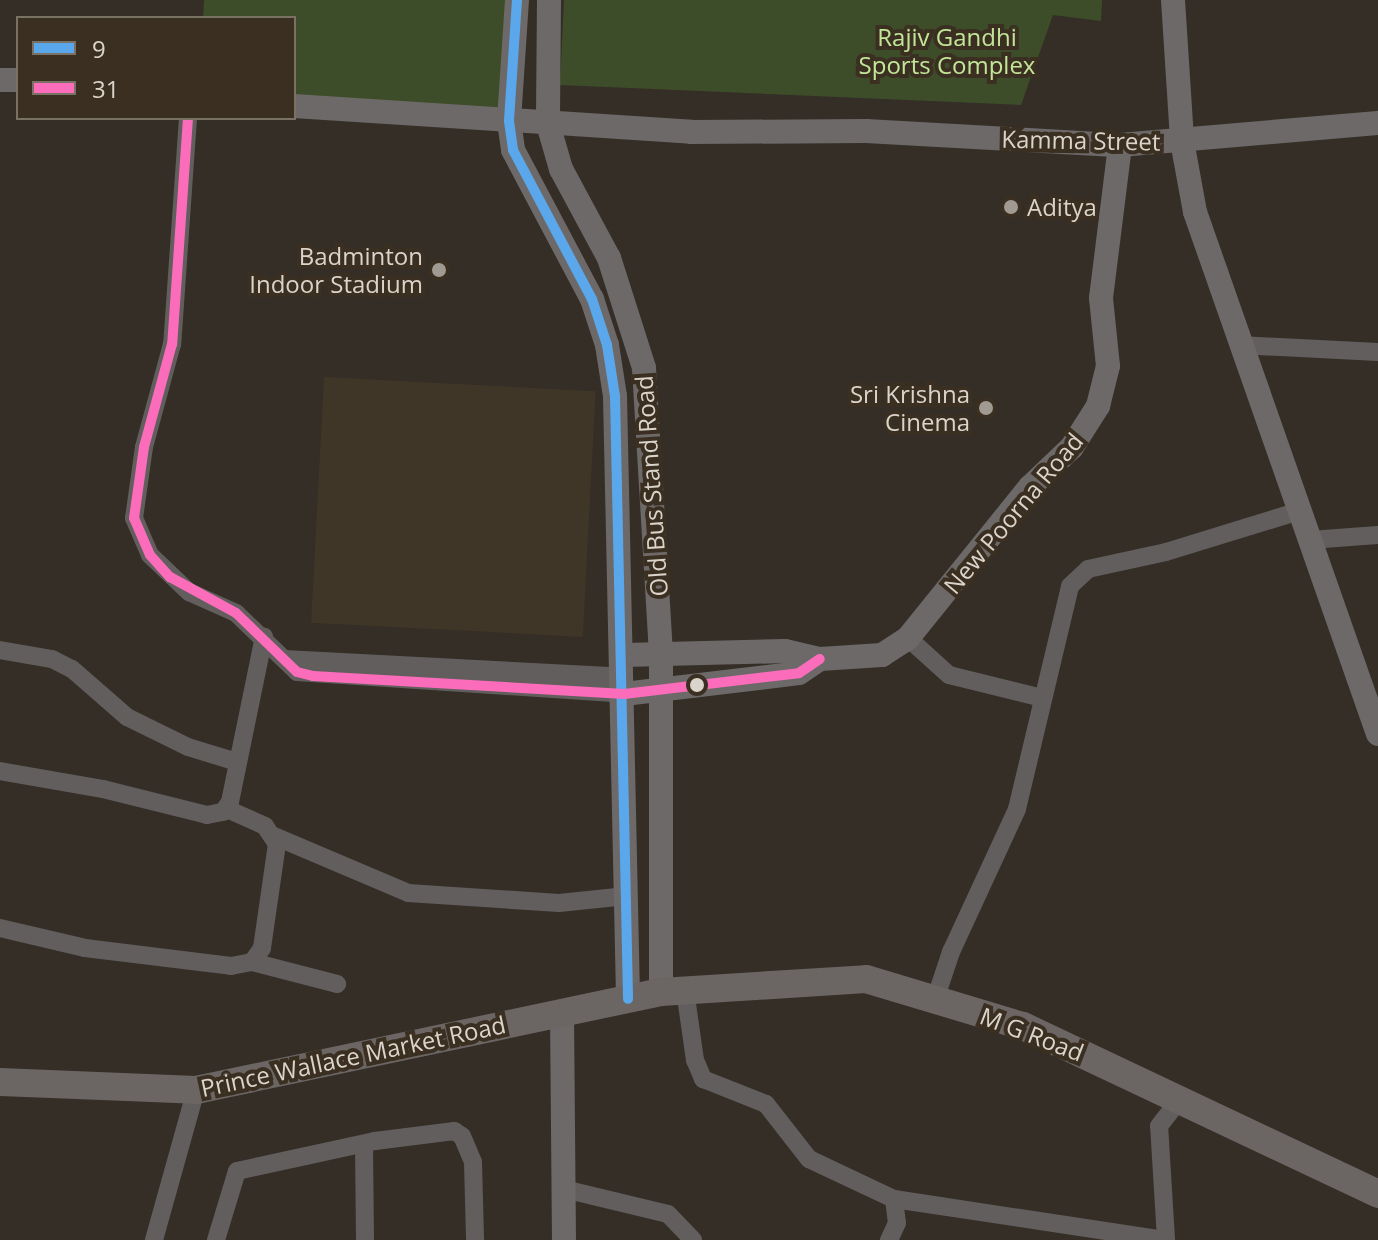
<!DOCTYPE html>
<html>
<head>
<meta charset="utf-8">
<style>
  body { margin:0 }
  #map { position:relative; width:1378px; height:1240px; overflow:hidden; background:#342e27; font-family:"Open Sans",sans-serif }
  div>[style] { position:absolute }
  .commercial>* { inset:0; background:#403627; transform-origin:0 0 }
  .green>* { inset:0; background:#3e4d29 }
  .street>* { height:18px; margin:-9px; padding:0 9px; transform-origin:9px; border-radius:9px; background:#625e5d }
  .secondary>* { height:24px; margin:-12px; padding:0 12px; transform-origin:12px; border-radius:12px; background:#6d6968 }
  .primary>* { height:28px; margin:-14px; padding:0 14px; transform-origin:14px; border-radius:14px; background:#6b6664 }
  .bus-1>* { height:10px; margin:-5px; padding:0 5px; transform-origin:5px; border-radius:5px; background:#5aa8eb }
  .bus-2>* { height:10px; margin:-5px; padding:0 5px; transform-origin:5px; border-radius:5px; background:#fb6dba }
  .dots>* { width:22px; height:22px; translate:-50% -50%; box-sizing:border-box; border:4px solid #3a2f21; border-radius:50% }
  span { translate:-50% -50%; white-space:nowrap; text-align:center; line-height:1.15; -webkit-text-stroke:8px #3a2f21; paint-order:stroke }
  .park-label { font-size:24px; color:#c1e698 }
  .street-label { font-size:24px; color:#dbd4cb }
  .poi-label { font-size:24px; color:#dbd4cb }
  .left { translate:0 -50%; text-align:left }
  .right { translate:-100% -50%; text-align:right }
  .legend { position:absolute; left:16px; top:16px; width:280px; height:104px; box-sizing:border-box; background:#3a2f21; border:2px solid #7a7165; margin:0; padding:10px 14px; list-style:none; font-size:24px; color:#dbd4cb }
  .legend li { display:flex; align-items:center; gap:16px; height:40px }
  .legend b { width:40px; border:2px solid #7a7165 }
</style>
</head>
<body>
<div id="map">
  <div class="commercial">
    <div style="left:324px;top:377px;width:272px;height:246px;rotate:3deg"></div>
  </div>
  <div class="green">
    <div style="clip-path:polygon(204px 0,515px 0,507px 125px,294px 112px,294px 18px,203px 18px)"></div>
    <div style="clip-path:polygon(564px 0,1102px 0,1101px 21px,1053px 15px,1021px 105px,560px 85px)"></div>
  </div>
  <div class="street">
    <div style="left:188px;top:118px;width:227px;rotate:94deg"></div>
    <div style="left:172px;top:344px;width:107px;rotate:105.2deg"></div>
    <div style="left:144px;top:447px;width:72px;rotate:98deg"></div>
    <div style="left:134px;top:518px;width:40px;rotate:66.6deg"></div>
    <div style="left:150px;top:555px;width:54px;rotate:43.5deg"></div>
    <div style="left:189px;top:592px;width:51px;rotate:24.1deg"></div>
    <div style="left:236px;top:613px;width:85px;rotate:44deg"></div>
    <div style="left:297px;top:672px;width:328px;rotate:3.8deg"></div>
    <div style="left:1239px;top:345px;width:139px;rotate:2.9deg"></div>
    <div style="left:1310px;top:540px;width:68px;rotate:-4.2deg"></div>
    <div style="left:908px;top:638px;width:55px;rotate:42.1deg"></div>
    <div style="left:949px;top:675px;width:96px;rotate:13.9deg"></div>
    <div style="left:0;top:650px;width:53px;rotate:9.8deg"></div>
    <div style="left:52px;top:659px;width:22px;rotate:27deg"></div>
    <div style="left:72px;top:669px;width:73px;rotate:41.1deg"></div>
    <div style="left:127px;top:717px;width:68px;rotate:26.2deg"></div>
    <div style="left:188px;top:747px;width:51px;rotate:17deg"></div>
    <div style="left:284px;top:659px;width:340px;rotate:3deg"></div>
    <div style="left:0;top:771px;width:105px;rotate:9.9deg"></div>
    <div style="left:103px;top:789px;width:107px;rotate:14deg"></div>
    <div style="left:207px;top:815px;width:16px;rotate:-11deg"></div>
    <div style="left:223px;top:812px;width:12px;rotate:-55deg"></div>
    <div style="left:230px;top:802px;width:169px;rotate:-78.4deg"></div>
    <div style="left:274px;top:836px;width:146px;rotate:23deg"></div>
    <div style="left:408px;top:893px;width:151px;rotate:3.8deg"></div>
    <div style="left:559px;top:903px;width:68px;rotate:-5.9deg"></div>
    <div style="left:0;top:928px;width:87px;rotate:13.2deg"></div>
    <div style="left:85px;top:948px;width:147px;rotate:7deg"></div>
    <div style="left:231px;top:966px;width:21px;rotate:-11deg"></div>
    <div style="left:252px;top:962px;width:17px;rotate:-54deg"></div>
    <div style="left:262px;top:948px;width:105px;rotate:-81.8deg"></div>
    <div style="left:277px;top:844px;width:22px;rotate:-124deg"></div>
    <div style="left:265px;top:826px;width:42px;rotate:-155.9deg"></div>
    <div style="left:252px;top:962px;width:88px;rotate:14.5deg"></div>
    <div style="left:685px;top:990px;width:71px;rotate:81.9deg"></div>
    <div style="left:695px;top:1060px;width:21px;rotate:67deg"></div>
    <div style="left:703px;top:1079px;width:68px;rotate:21.6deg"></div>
    <div style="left:766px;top:1104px;width:70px;rotate:52deg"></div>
    <div style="left:809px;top:1159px;width:94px;rotate:25.2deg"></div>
    <div style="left:894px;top:1199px;width:24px;rotate:83deg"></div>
    <div style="left:897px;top:1223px;width:19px;rotate:115deg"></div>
    <div style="left:935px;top:1000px;width:51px;rotate:-71.6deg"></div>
    <div style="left:951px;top:952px;width:157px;rotate:-65.2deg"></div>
    <div style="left:1017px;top:809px;width:229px;rotate:-76.6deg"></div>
    <div style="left:1070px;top:586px;width:25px;rotate:-43deg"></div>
    <div style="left:1088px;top:569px;width:80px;rotate:-12.3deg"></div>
    <div style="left:1166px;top:552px;width:139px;rotate:-17.1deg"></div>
    <div style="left:364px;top:1144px;width:96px;rotate:89.4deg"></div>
    <div style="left:564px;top:1189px;width:107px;rotate:13.5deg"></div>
    <div style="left:668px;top:1214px;width:36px;rotate:46deg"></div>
    <div style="left:894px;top:1199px;width:275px;rotate:8.6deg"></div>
    <div style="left:1166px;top:1239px;width:113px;rotate:-93.5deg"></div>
    <div style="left:1159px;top:1126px;width:36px;rotate:-52deg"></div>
    <div style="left:154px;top:1240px;width:156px;rotate:-74.4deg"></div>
    <div style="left:216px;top:1240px;width:72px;rotate:-73.1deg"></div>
    <div style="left:237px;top:1171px;width:141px;rotate:-12.3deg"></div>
    <div style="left:375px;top:1141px;width:80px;rotate:-7.2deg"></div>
    <div style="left:454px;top:1131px;width:9px;rotate:32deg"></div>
    <div style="left:462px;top:1136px;width:28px;rotate:67deg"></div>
    <div style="left:473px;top:1162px;width:78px;rotate:88.5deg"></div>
  </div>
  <div class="secondary">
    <div style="left:517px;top:0;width:121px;rotate:93.8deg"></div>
    <div style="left:509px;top:121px;width:29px;rotate:82deg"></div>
    <div style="left:513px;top:150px;width:169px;rotate:62.1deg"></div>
    <div style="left:592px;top:299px;width:48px;rotate:71.9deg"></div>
    <div style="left:607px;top:345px;width:52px;rotate:81.1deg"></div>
    <div style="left:615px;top:396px;width:603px;rotate:88.76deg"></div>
    <div style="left:549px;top:0;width:124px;rotate:90.5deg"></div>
    <div style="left:548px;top:124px;width:47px;rotate:73.9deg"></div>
    <div style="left:561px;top:169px;width:101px;rotate:61.7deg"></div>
    <div style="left:609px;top:258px;width:115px;rotate:72.3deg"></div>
    <div style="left:644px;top:368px;width:286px;rotate:86.6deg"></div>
    <div style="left:661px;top:653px;width:339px;rotate:90deg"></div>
    <div style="left:1173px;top:0;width:141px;rotate:86.3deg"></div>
    <div style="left:1182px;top:141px;width:72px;rotate:79.6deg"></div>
    <div style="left:1195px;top:212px;width:553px;rotate:70.68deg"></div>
    <div style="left:0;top:80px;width:18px"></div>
    <div style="left:294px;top:106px;width:398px;rotate:3.7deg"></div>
    <div style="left:691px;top:132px;width:175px;rotate:-0.3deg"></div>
    <div style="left:866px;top:131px;width:254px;rotate:3.2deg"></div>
    <div style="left:1120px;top:145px;width:259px;rotate:-4.9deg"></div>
    <div style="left:624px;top:655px;width:161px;rotate:-1.4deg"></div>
    <div style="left:785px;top:651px;width:36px;rotate:13deg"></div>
    <div style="left:820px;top:659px;width:62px;rotate:-3.7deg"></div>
    <div style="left:882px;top:655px;width:31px;rotate:-33deg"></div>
    <div style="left:908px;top:638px;width:194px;rotate:-51.1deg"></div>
    <div style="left:1030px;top:487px;width:58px;rotate:-43.6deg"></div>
    <div style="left:1072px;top:447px;width:49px;rotate:-57.6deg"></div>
    <div style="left:1098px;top:406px;width:41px;rotate:-76deg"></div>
    <div style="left:1108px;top:366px;width:68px;rotate:-95.9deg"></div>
    <div style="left:1101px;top:298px;width:154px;rotate:-82.9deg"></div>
    <div style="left:624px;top:694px;width:176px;rotate:-6.8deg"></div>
    <div style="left:799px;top:673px;width:25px;rotate:-34deg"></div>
    <div style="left:562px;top:1013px;width:227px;rotate:89.5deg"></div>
  </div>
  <div class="primary">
    <div style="left:0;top:1082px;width:196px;rotate:2.3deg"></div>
    <div style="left:196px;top:1090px;width:475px;rotate:-11.9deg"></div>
    <div style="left:661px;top:992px;width:205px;rotate:-3.6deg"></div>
    <div style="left:866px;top:979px;width:164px;rotate:16.7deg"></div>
    <div style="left:1023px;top:1026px;width:393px;rotate:25.3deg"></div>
  </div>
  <div class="bus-1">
    <div style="left:517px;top:0;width:121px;rotate:93.8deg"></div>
    <div style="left:509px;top:121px;width:29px;rotate:82deg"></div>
    <div style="left:513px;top:150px;width:169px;rotate:62.1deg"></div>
    <div style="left:592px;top:299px;width:48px;rotate:71.9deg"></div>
    <div style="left:607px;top:345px;width:52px;rotate:81.1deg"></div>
    <div style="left:615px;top:396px;width:603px;rotate:88.76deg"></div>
  </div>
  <div class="bus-2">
    <div style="left:188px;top:118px;width:227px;rotate:94deg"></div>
    <div style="left:172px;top:344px;width:107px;rotate:105.2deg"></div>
    <div style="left:144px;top:447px;width:72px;rotate:98deg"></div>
    <div style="left:134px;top:518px;width:40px;rotate:66.6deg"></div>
    <div style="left:150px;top:555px;width:30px;rotate:48deg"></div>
    <div style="left:170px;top:577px;width:75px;rotate:28.6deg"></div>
    <div style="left:236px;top:613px;width:85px;rotate:44deg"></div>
    <div style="left:297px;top:672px;width:16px;rotate:14deg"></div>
    <div style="left:313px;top:676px;width:312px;rotate:3.3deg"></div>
    <div style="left:624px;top:694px;width:176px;rotate:-6.8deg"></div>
    <div style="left:799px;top:673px;width:25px;rotate:-34deg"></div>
  </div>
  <div class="dots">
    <div style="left:1011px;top:207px;background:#a19a92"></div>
    <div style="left:439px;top:270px;background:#a19a92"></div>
    <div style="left:986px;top:408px;background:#a19a92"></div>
    <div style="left:697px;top:685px;background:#dbd4cb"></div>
  </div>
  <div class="park-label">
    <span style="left:947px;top:51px">Rajiv Gandhi<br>Sports Complex</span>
  </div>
  <div class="street-label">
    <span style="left:1081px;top:140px;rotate:1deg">Kamma Street</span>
    <span style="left:651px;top:486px;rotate:-94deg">Old Bus Stand Road</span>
    <span style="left:1013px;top:513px;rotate:-50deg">New Poorna Road</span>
    <span style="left:1032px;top:1034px;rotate:21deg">M G Road</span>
    <span style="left:353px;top:1056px;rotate:-12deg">Prince Wallace Market Road</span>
  </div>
  <div class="poi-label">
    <span class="left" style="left:1027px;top:207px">Aditya</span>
    <span class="right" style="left:423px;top:270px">Badminton<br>Indoor Stadium</span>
    <span class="right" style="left:970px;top:408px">Sri Krishna<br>Cinema</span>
  </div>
  <ul class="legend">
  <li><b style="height:10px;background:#5aa8eb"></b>9</li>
  <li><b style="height:10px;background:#fb6dba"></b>31</li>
  </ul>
</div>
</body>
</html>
